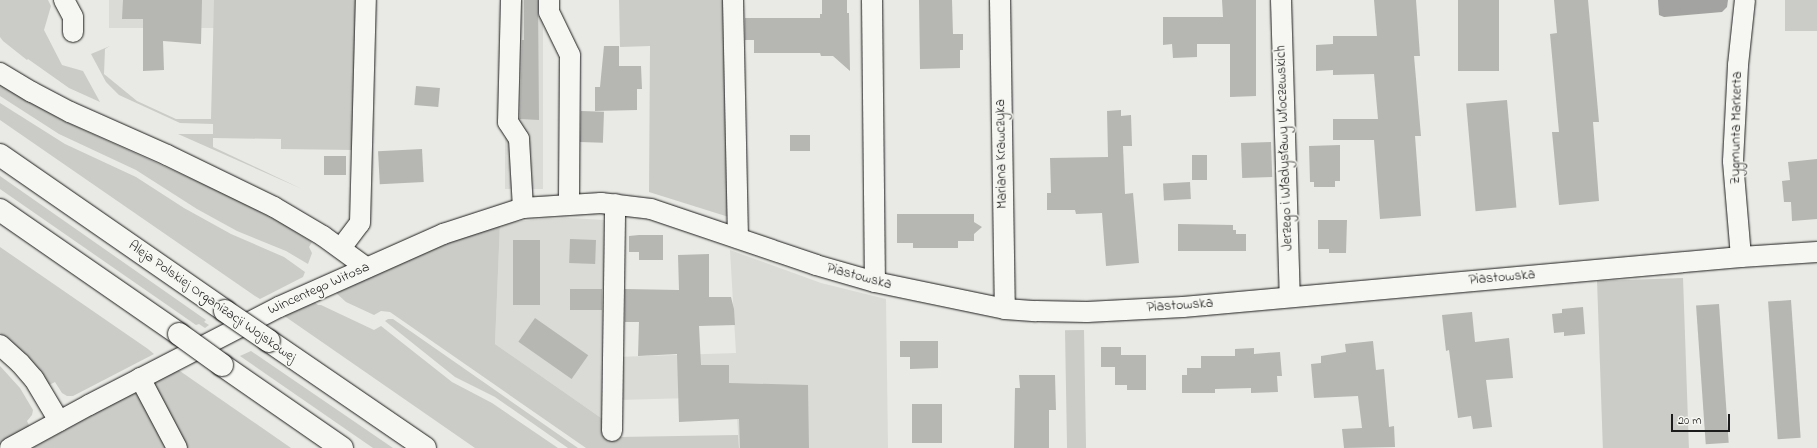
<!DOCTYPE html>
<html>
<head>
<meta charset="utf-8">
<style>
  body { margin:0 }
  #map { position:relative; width:1817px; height:448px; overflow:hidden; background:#e9e9e5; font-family:"Indie Flower",sans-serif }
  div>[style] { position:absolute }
  .built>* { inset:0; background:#dadad6; transform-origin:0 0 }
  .green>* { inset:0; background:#cbcbc7; transform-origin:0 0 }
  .water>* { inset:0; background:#a3a3a1 }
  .building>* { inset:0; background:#b6b6b3; transform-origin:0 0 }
  .roads { filter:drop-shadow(0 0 1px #1c1c1c) drop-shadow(0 0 1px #1c1c1c) }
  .minor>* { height:20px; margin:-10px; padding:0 10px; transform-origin:10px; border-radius:10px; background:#f6f6f2 }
  .highway>* { height:22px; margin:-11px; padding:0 11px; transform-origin:11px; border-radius:11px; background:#f6f6f2 }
  .bridges { filter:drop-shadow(0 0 1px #1c1c1c) drop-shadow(0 0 1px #1c1c1c) }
  .highway-bridge>* { height:22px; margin:-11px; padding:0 11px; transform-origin:11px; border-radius:11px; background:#f6f6f2 }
  span { translate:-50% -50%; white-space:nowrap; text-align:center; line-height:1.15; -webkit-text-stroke:3px #f6f6f2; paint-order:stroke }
  .street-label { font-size:14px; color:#1c1c1c }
  .scale { position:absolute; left:1671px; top:414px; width:59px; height:18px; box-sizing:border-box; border:2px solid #1c1c1c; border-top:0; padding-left:5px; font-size:12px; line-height:14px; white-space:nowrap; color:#1c1c1c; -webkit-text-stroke:3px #f6f6f2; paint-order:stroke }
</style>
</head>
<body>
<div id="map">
  <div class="built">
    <div style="left:109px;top:0;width:105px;height:28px"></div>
    <div style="left:505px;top:0;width:38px;height:189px"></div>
    <div style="clip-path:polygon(570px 218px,604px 220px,604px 420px,495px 344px,500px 224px,540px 219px)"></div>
    <div style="clip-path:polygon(730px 250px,821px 283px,886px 299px,888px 448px,739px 448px,737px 417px,690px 398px,618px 400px,616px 357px,736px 353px)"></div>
  </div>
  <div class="green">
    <div style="clip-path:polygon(0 0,48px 0,51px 6px,44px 30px,62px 65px,83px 71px,100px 102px,69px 88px,28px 59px,27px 60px,3px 41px,0 37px)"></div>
    <div style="clip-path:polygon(214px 0,358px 0,354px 150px,281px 149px,281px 139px,213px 138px,213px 147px,302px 189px,178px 134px,213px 134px,213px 124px,180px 123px,119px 95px,106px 82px,91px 54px,110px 46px,105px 49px,104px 74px,137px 101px,176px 119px,211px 119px)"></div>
    <div style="clip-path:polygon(619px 0,725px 0,732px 218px,649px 192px,650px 46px,620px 47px)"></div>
    <div style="left:1785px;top:0;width:32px;height:31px"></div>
    <div style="clip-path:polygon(0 85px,64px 121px,232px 197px,285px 225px,312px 242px,309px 247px,312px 253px,308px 264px,286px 251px,237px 231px,197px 209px,136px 170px,59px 134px,0 96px)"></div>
    <div style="clip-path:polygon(0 103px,65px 144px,136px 177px,184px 208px,231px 234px,284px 257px,305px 272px,303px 277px,260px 299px,255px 296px,0 120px)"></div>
    <div style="clip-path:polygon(0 176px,206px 320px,204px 322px,209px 325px,205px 328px,199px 324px,196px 325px,0 189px)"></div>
    <div style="clip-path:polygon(500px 224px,495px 344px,604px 420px,619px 437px,738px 435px,739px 448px,586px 448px,390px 312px,381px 311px,374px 315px,346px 302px,335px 292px,430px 250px)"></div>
    <div style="clip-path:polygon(0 247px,148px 349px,154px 354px,73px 396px,67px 396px,62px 393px,55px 382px,49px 385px,26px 356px,0 333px)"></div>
    <div style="left:1683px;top:278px;width:170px;height:86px;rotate:88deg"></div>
    <div style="clip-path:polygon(313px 301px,318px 305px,321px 305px,374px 330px,381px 326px,452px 382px,492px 403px,558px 448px,475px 448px,283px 315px)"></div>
    <div style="clip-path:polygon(388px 319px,393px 319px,578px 448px,568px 448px,495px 397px,455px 377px,385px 321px)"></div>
    <div style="left:1084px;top:330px;width:118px;height:19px;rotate:89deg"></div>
    <div style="clip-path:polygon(251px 351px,393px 448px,373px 448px,240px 356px)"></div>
    <div style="clip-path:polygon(0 366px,20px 388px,33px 410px,32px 415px,27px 421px,30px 427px,0 445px)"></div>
    <div style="clip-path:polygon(177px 369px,291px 448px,187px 448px,154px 384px,157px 380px)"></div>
    <div style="clip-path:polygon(132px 393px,137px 394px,169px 448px,32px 448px)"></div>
  </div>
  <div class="water">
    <div style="clip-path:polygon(1658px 0,1728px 0,1727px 7px,1722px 12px,1664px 17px,1659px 15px)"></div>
  </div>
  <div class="building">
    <div style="clip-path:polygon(123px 0,202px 0,201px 44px,163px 41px,164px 70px,143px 71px,143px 19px,122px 19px)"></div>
    <div style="clip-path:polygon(524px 0,538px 0,539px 120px,520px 119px,522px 40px,524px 40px)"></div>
    <div style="clip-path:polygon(822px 0,847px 0,847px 13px,849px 13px,850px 71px,833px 56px,821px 56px,820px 53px,754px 53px,754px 40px,745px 40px,745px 18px,820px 18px,820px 14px,822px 14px)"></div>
    <div style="clip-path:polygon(919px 0,952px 0,953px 34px,963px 34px,963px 50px,960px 50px,960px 68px,920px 69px)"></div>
    <div style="clip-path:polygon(1222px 0,1256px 0,1256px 96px,1230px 97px,1230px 44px,1197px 44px,1197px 57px,1173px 58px,1172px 44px,1163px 45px,1163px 17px,1223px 17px)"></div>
    <div style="clip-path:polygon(1374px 0,1416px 0,1420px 56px,1414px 56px,1421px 136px,1415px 136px,1421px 216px,1380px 219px,1374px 140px,1333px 140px,1333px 119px,1378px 119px,1374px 74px,1333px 75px,1333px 70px,1316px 71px,1316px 45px,1333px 44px,1333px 36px,1377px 36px)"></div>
    <div style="left:1458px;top:0;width:41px;height:71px"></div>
    <div style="clip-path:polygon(1554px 0,1588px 0,1599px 122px,1593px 122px,1599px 201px,1559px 205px,1552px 132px,1559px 132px,1550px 34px,1557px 33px)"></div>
    <div style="clip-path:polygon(604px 46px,619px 46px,619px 66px,641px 66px,642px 89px,637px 89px,637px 110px,595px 111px,595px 87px,600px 87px)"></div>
    <div style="left:416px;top:86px;width:24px;height:19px;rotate:5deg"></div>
    <div style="left:1507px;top:100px;width:108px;height:41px;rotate:85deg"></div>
    <div style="clip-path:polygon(1121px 110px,1121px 116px,1131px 115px,1132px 146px,1123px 146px,1125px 194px,1133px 193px,1139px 263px,1106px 266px,1102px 213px,1076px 214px,1075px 210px,1047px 210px,1047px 193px,1051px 193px,1050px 158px,1108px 157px,1107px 111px)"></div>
    <div style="left:581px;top:111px;width:23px;height:31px;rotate:2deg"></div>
    <div style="left:790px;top:135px;width:20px;height:16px"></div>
    <div style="left:1271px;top:142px;width:35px;height:30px;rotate:88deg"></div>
    <div style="clip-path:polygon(1340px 145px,1340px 181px,1335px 181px,1335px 187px,1314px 187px,1314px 182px,1310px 182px,1309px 146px)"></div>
    <div style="left:422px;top:149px;width:33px;height:44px;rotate:87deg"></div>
    <div style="left:1192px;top:155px;width:15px;height:25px"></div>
    <div style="left:324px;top:156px;width:22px;height:19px"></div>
    <div style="clip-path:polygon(1817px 159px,1817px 219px,1792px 221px,1791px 202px,1784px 202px,1782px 181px,1790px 180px,1788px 162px)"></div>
    <div style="left:1190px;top:182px;width:17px;height:27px;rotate:87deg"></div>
    <div style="clip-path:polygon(897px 214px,974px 214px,974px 222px,982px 227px,974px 234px,974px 241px,958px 241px,958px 248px,913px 248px,913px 243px,897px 243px)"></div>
    <div style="clip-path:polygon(1318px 220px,1347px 220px,1346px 253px,1329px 253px,1329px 249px,1318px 249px)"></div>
    <div style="clip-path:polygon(1178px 224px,1233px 225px,1233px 230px,1236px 230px,1236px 234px,1246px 234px,1246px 251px,1178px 251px)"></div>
    <div style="clip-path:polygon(639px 235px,663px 235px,663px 260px,639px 260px,639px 252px,629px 252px,629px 236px)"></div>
    <div style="left:570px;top:239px;width:26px;height:24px;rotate:2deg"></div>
    <div style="left:513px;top:240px;width:27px;height:65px"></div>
    <div style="clip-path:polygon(709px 254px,709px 297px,731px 297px,734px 309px,735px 325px,699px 326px,701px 365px,729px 365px,729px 383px,808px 385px,809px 448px,740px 448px,739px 419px,679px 422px,677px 354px,638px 356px,639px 322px,625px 322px,625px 289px,679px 290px,678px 255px)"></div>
    <div style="left:570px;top:289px;width:32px;height:21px"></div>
    <div style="left:1791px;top:300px;width:138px;height:23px;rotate:86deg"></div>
    <div style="left:1719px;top:304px;width:139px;height:23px;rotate:86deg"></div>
    <div style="clip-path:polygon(1583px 307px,1585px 334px,1564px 336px,1564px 332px,1554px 333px,1552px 314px,1562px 313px,1562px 309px)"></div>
    <div style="clip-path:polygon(1472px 312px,1475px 342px,1509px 338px,1513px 378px,1486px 380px,1492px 427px,1473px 429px,1471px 416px,1458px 418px,1449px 350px,1446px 351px,1442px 315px)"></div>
    <div style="left:535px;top:318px;width:65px;height:29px;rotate:35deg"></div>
    <div style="clip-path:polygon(900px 341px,938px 341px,938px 368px,910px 369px,910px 357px,900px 357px)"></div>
    <div style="clip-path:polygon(1373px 341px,1376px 370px,1384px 369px,1389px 427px,1394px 426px,1395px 447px,1344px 448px,1342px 429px,1362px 428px,1358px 396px,1314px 398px,1311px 364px,1321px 363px,1321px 356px,1346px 352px,1345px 344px)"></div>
    <div style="clip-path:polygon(1101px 347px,1121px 347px,1121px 355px,1146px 355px,1146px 390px,1127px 390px,1127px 385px,1115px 385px,1115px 367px,1101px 367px)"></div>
    <div style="clip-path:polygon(1254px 348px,1254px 354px,1280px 352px,1282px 376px,1277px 376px,1278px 392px,1251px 393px,1251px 388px,1215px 389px,1215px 393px,1182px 393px,1182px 375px,1187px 375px,1187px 368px,1201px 368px,1201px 356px,1235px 356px,1235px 349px)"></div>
    <div style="clip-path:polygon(1019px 375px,1055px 375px,1056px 410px,1049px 410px,1049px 448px,1014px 448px,1015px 388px,1020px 388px)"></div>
    <div style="left:912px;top:404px;width:30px;height:39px"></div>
  </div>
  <div class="roads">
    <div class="minor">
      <div style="left:64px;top:0;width:19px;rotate:62deg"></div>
      <div style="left:73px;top:17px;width:15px;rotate:90deg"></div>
      <div style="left:511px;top:0;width:122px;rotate:91.4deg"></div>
      <div style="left:508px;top:122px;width:20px;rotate:57deg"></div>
      <div style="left:519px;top:139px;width:69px;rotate:86.7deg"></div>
      <div style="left:549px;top:0;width:12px;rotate:90deg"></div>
      <div style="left:549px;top:12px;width:48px;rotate:64deg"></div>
      <div style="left:570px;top:55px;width:149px;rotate:90.4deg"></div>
      <div style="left:733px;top:0;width:238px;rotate:88.8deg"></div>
      <div style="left:872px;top:0;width:282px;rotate:89.4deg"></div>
      <div style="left:1000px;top:0;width:309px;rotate:89.1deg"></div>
      <div style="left:1281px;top:0;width:297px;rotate:88.3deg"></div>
      <div style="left:0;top:73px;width:37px;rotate:31deg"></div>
      <div style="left:32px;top:92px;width:43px;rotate:27.8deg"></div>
      <div style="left:70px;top:112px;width:106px;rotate:23.9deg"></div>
      <div style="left:167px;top:155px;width:119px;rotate:25.9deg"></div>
      <div style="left:274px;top:207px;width:57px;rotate:30.6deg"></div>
      <div style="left:323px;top:236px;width:54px;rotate:36deg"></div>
      <div style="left:341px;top:248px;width:31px;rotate:-53deg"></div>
      <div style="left:360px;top:223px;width:223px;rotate:-88.5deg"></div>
      <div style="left:1741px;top:257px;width:96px;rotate:-94.8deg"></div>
      <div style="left:1733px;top:161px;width:96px;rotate:-87deg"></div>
      <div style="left:1738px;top:65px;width:65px;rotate:-83.9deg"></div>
      <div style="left:0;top:345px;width:27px;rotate:42deg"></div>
      <div style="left:20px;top:363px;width:21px;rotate:49deg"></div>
      <div style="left:34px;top:379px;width:49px;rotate:59.2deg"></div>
      <div style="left:140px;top:378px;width:79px;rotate:62.1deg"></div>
      <div style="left:612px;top:431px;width:227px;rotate:-89.2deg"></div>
      <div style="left:10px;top:448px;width:90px;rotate:-28.6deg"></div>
      <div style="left:89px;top:405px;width:214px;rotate:-27.3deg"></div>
      <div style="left:279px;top:307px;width:180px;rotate:-24deg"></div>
      <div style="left:443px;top:234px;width:84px;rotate:-18deg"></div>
      <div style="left:523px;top:208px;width:78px;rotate:-3.7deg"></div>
      <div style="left:601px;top:203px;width:50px;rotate:6.8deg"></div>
      <div style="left:651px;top:209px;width:174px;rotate:18.7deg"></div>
      <div style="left:816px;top:265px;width:61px;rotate:16.1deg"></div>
      <div style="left:875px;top:282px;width:133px;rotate:11.7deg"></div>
      <div style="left:1005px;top:309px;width:31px;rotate:4deg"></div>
      <div style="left:1036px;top:311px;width:51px;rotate:1.1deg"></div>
      <div style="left:1087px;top:312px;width:96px;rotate:-3deg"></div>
      <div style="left:1183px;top:307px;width:560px;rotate:-5.12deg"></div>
      <div style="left:1741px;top:257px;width:76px;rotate:-3.8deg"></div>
    </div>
    <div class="highway">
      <div style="left:0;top:155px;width:274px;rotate:34.7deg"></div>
      <div style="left:0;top:210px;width:218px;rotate:34.7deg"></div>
      <div style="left:269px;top:341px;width:189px;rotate:34.4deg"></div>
      <div style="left:222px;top:365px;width:146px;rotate:34.7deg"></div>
    </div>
  </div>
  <div class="bridges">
    <div class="highway-bridge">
      <div style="left:225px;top:311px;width:53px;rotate:34.3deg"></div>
      <div style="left:179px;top:334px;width:53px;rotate:35.8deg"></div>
    </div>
  </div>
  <div class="street-label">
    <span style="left:1737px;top:128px;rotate:-89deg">Zygmunta Markerta</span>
    <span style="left:1285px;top:148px;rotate:-92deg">Jerzego i Władysławy Włoczewskich</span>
    <span style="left:1002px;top:154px;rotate:-91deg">Mariana Krawczyka</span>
    <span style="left:859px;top:277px;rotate:15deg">Piastowska</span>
    <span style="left:1502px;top:278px;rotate:-5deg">Piastowska</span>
    <span style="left:319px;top:289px;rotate:-24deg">Wincentego Witosa</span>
    <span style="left:212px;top:302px;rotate:35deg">Aleja Polskiej Organizacji Wojskowej</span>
    <span style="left:1180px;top:306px;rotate:-4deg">Piastowska</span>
  </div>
  <div class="scale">20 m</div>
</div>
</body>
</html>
